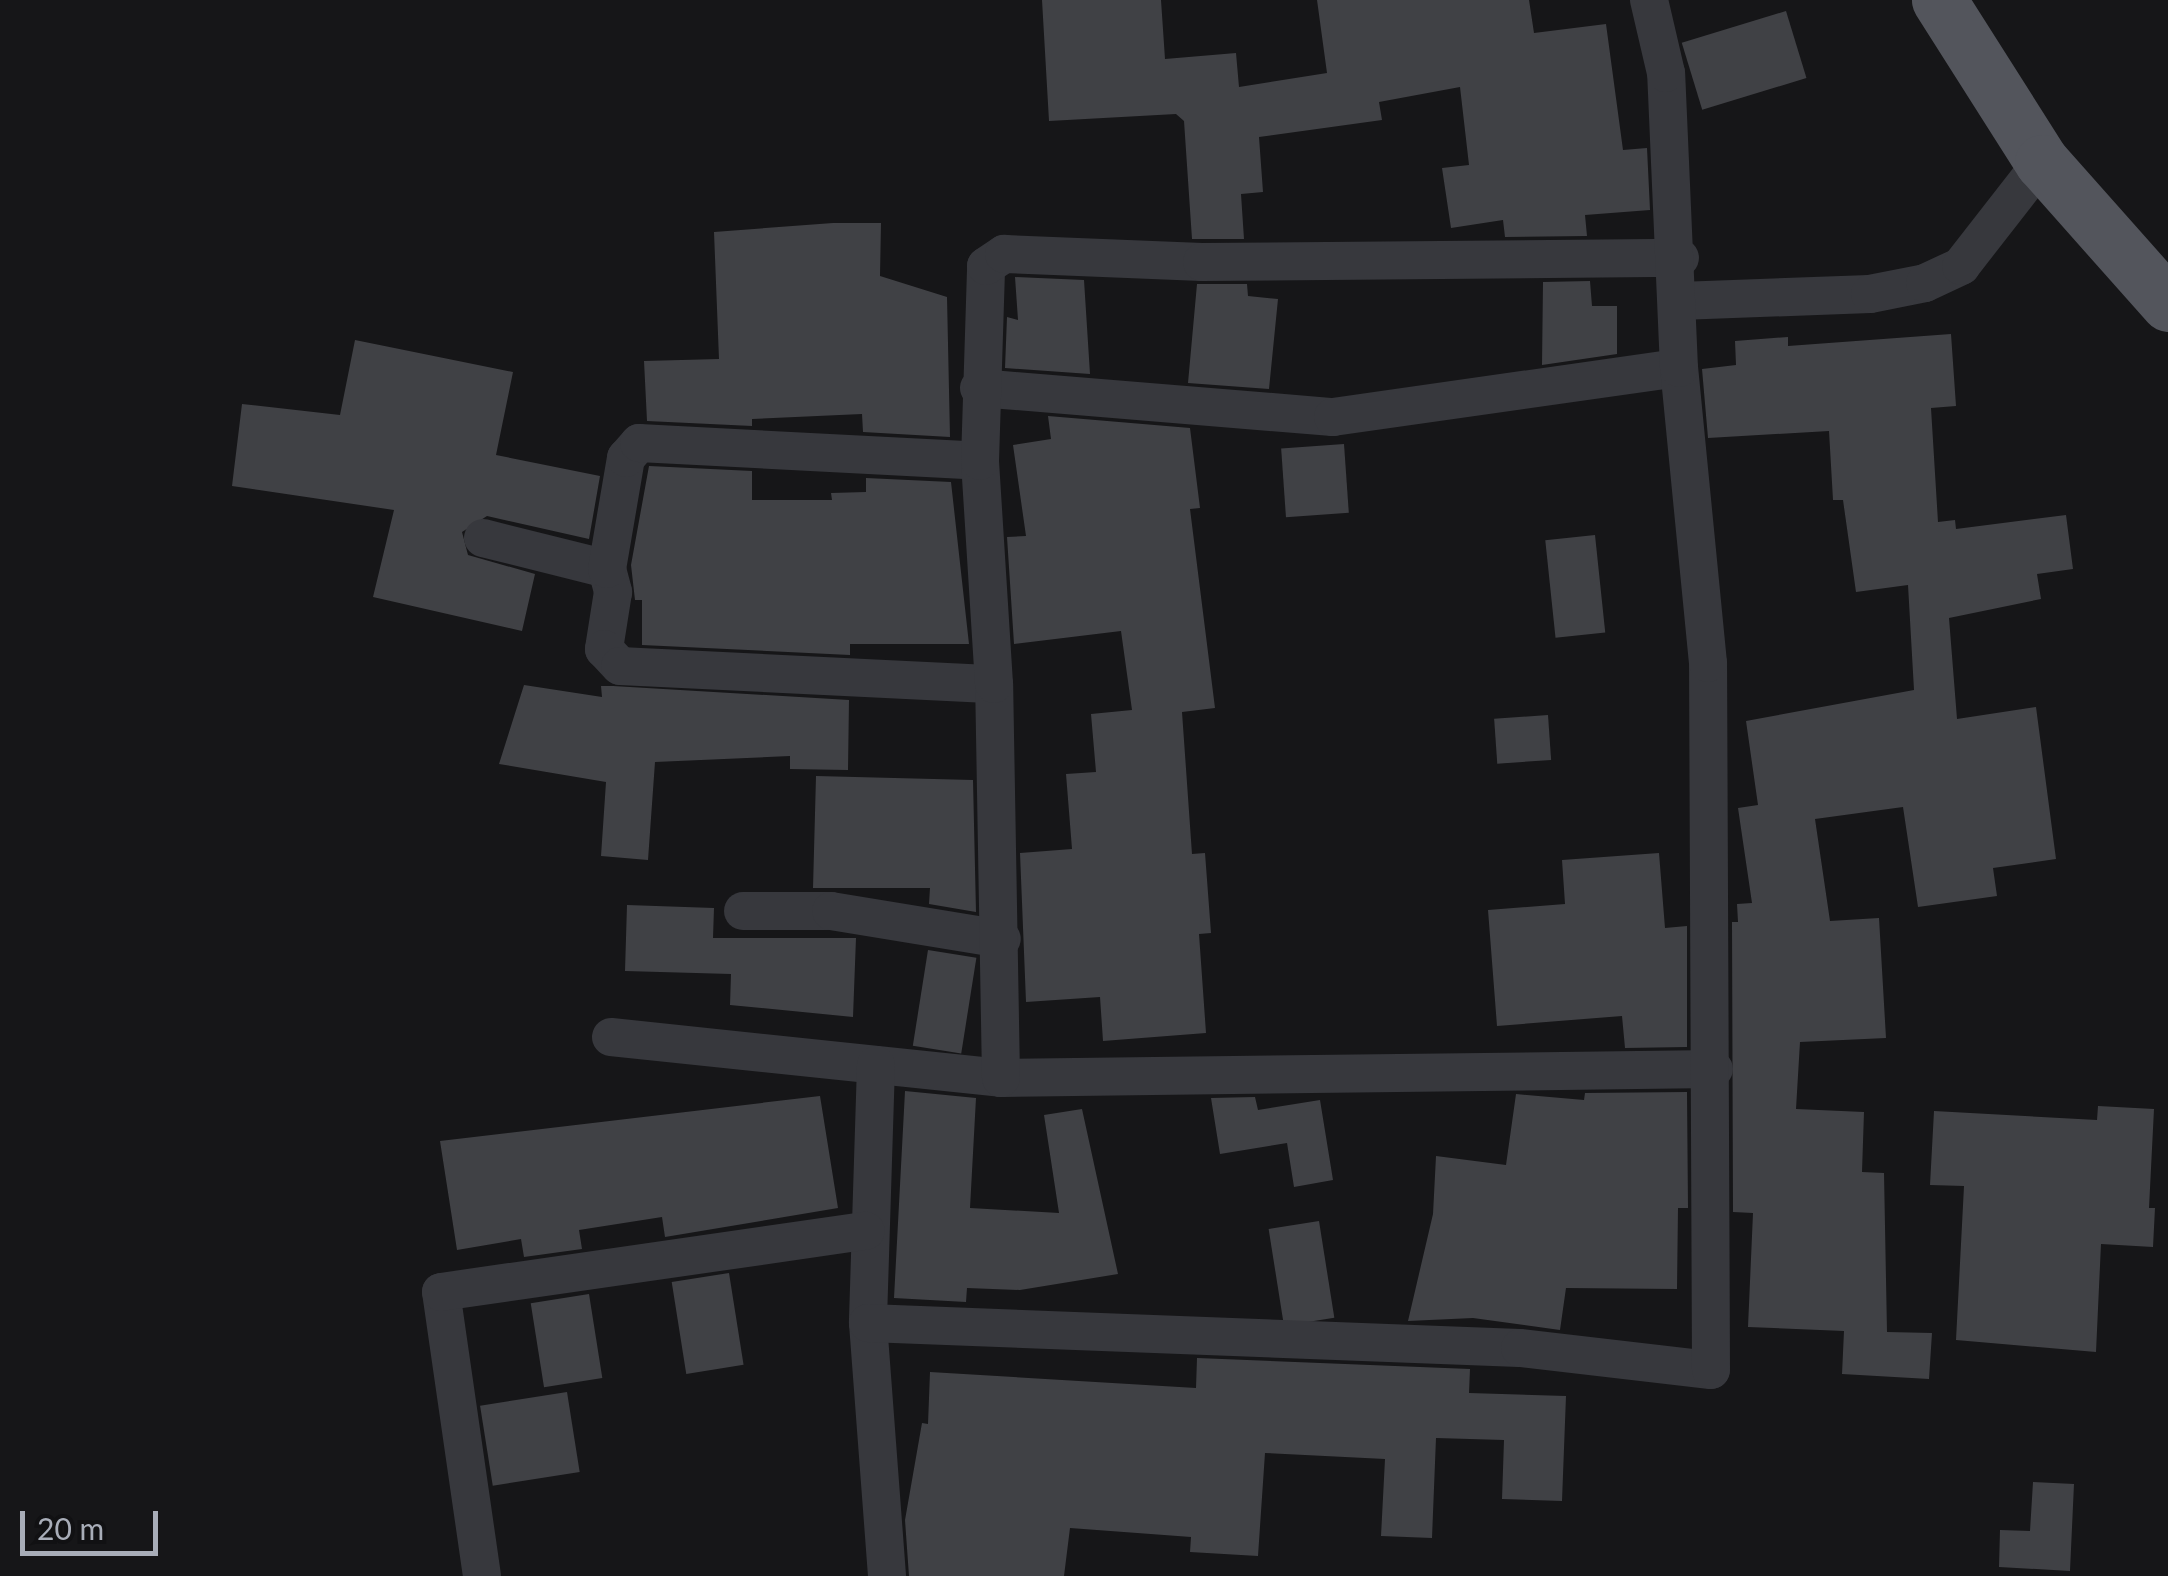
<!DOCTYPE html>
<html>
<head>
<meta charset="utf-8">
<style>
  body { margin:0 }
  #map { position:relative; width:2168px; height:1576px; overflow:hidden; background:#161618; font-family:Lato,sans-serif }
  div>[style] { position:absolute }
  .building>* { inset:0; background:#404145; transform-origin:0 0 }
  .minor>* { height:38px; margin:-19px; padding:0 19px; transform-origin:19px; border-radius:19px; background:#37383d }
  .primary>* { height:55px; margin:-27.5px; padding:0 27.5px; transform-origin:27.5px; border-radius:27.5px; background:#53555c }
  span { translate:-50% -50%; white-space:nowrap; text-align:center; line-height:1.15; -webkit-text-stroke:8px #111113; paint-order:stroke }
  .scale { position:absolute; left:20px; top:1511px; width:138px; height:45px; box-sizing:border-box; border:5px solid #a8adb8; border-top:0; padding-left:12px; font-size:30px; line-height:35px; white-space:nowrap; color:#a8adb8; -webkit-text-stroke:8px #111113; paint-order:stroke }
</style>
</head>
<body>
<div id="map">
  <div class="building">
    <div style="clip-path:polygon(1042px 0,1161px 0,1165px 59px,1236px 53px,1239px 87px,1327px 73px,1317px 0,1529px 0,1534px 33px,1606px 24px,1623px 150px,1647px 148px,1650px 210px,1585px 215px,1587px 236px,1505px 237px,1503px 220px,1451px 228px,1442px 168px,1469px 165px,1460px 87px,1379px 102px,1382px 120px,1259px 137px,1263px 192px,1241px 194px,1244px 239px,1192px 239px,1184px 121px,1176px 114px,1049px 121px)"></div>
    <div style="left:1786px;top:11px;width:70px;height:109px;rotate:73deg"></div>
    <div style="clip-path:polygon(833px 223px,881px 223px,880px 276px,947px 297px,950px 437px,863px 432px,862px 414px,752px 419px,752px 426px,647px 421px,644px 361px,719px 359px,714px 232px)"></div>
    <div style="clip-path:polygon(1015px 277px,1084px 280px,1090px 374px,1005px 368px,1007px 317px,1018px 320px)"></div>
    <div style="clip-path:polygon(1590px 281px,1592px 306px,1617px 306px,1617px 354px,1542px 365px,1543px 282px)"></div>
    <div style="clip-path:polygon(1197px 284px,1247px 284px,1248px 296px,1278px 299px,1269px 389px,1188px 383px)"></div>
    <div style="clip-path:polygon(1951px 334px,1956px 406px,1931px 408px,1938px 522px,1955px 520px,1956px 529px,2066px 515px,2073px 569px,2037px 574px,2041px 599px,1949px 618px,1957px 719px,2036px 707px,2056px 859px,1993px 868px,1997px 896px,1918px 907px,1903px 807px,1815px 819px,1830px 921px,1879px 918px,1886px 1038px,1800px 1042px,1796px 1109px,1864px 1112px,1862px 1172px,1884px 1173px,1887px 1332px,1932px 1333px,1929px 1379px,1842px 1374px,1844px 1331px,1748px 1327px,1753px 1213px,1733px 1212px,1732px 922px,1738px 922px,1737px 904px,1752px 903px,1738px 808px,1758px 805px,1746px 721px,1914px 690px,1908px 585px,1856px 592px,1843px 500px,1833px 500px,1829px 431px,1708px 438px,1702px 369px,1736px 365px,1735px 341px,1788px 337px,1788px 346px)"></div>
    <div style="clip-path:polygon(355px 340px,513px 372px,496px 455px,600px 476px,589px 539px,487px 516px,462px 532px,468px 555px,535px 574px,522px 631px,373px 597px,394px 510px,232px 486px,242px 404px,340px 415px)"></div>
    <div style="clip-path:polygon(1048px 416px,1190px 428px,1200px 508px,1190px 509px,1215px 708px,1182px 712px,1192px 854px,1205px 853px,1211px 933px,1199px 934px,1206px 1033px,1103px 1041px,1100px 997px,1026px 1002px,1020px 853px,1072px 849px,1066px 774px,1096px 772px,1091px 714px,1132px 710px,1121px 631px,1014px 644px,1007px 537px,1026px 536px,1013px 445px,1051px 439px)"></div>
    <div style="left:1344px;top:444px;width:69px;height:63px;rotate:86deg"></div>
    <div style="clip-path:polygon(649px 466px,752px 471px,752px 500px,832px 500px,831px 493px,866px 492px,866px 478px,951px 482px,969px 644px,850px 644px,850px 655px,642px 645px,642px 600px,635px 600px,631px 565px)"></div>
    <div style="left:1595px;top:535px;width:98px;height:50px;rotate:84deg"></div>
    <div style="clip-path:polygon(524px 685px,602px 697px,601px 686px,613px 686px,849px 700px,848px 770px,790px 769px,790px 756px,655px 762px,648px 860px,601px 856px,606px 782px,499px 764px)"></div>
    <div style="left:1548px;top:715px;width:45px;height:54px;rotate:86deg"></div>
    <div style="clip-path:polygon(816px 776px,973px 780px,976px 912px,929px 904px,930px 888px,813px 888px)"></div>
    <div style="clip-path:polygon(1659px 853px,1665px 928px,1687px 926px,1687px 1047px,1625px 1048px,1622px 1016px,1497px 1026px,1488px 910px,1565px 904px,1562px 860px)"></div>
    <div style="clip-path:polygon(627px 905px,714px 908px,713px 938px,856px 938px,853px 1017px,730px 1005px,731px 974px,625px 971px)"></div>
    <div style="left:928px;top:950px;width:49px;height:97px;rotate:9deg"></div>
    <div style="clip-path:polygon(905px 1091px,976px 1098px,970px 1208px,1059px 1213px,1044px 1115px,1082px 1109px,1118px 1274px,1020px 1290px,967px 1288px,966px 1302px,894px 1298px)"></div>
    <div style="clip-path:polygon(1687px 1092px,1688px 1208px,1678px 1208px,1677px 1289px,1566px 1288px,1560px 1330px,1473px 1318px,1408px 1321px,1433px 1214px,1436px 1156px,1506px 1165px,1516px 1094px,1584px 1100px,1585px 1093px)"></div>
    <div style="clip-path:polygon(820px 1096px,838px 1208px,665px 1237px,662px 1217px,579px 1230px,582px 1249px,524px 1257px,521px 1239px,457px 1250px,440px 1141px)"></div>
    <div style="clip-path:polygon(1255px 1097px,1258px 1110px,1320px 1100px,1333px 1180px,1294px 1187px,1287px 1143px,1220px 1154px,1211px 1098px)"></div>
    <div style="clip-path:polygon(2098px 1106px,2154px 1109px,2149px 1208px,2155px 1208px,2153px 1247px,2101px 1244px,2096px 1352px,1956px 1340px,1964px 1186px,1930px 1185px,1934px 1111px,2097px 1120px)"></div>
    <div style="left:1319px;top:1221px;width:98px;height:51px;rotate:81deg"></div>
    <div style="left:729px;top:1273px;width:93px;height:58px;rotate:81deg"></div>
    <div style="left:589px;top:1294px;width:85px;height:59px;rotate:81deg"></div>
    <div style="clip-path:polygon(1197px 1358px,1470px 1369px,1469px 1393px,1566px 1396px,1562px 1501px,1502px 1499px,1504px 1440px,1436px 1438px,1432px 1538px,1381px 1536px,1385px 1459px,1265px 1453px,1258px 1556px,1190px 1552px,1191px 1537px,1070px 1528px,1064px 1576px,909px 1576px,905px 1520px,922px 1423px,928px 1424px,930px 1372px,1196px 1388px)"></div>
    <div style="left:567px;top:1392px;width:81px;height:88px;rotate:81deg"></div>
    <div style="clip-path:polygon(2033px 1482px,2074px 1484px,2070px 1571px,1999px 1567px,2000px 1530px,2030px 1531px)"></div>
  </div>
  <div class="minor">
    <div style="left:1679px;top:301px;width:191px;rotate:-2.1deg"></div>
    <div style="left:1870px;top:294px;width:56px;rotate:-11.3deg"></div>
    <div style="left:1925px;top:283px;width:40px;rotate:-25deg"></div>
    <div style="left:1961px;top:266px;width:132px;rotate:-52.1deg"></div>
    <div style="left:979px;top:388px;width:355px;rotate:4.7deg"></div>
    <div style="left:1333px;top:417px;width:349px;rotate:-8.1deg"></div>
    <div style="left:483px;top:538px;width:128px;rotate:14deg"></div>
    <div style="left:607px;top:569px;width:24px;rotate:75deg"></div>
    <div style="left:613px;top:592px;width:58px;rotate:99deg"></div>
    <div style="left:604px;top:649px;width:23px;rotate:47deg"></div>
    <div style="left:620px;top:666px;width:374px;rotate:2.8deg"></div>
    <div style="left:607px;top:569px;width:113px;rotate:-80.3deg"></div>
    <div style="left:626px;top:458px;width:20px;rotate:-49deg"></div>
    <div style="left:639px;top:443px;width:341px;rotate:3deg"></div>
    <div style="left:743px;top:911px;width:88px"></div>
    <div style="left:831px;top:911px;width:173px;rotate:9.3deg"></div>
    <div style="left:611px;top:1037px;width:392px;rotate:6deg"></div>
    <div style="left:1001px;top:1078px;width:713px;rotate:-0.72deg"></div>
    <div style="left:876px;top:1065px;width:258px;rotate:91.8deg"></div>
    <div style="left:868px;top:1323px;width:254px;rotate:85.7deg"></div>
    <div style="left:1001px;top:1078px;width:394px;rotate:-91deg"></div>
    <div style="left:994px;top:684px;width:223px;rotate:-93.6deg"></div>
    <div style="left:980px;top:461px;width:195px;rotate:-88.2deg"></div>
    <div style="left:986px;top:266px;width:22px;rotate:-34deg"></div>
    <div style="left:1004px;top:254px;width:198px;rotate:2.3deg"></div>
    <div style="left:1202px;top:262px;width:478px;rotate:-0.5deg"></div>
    <div style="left:868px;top:1323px;width:652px;rotate:2.2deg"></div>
    <div style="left:1520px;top:1348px;width:192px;rotate:6.6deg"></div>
    <div style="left:1711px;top:1370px;width:707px;rotate:-90.24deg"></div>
    <div style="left:1708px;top:663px;width:296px;rotate:-95.6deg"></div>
    <div style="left:1679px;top:368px;width:295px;rotate:-92.5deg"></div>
    <div style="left:1666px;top:73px;width:75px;rotate:-103.1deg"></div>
    <div style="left:482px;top:1576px;width:287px;rotate:-98.2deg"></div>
    <div style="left:441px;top:1292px;width:429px;rotate:-8.2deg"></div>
  </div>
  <div class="primary">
    <div style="left:1939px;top:0;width:192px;rotate:57.6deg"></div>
    <div style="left:2042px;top:162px;width:190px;rotate:48.4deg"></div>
  </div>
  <div class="scale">20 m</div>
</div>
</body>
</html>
